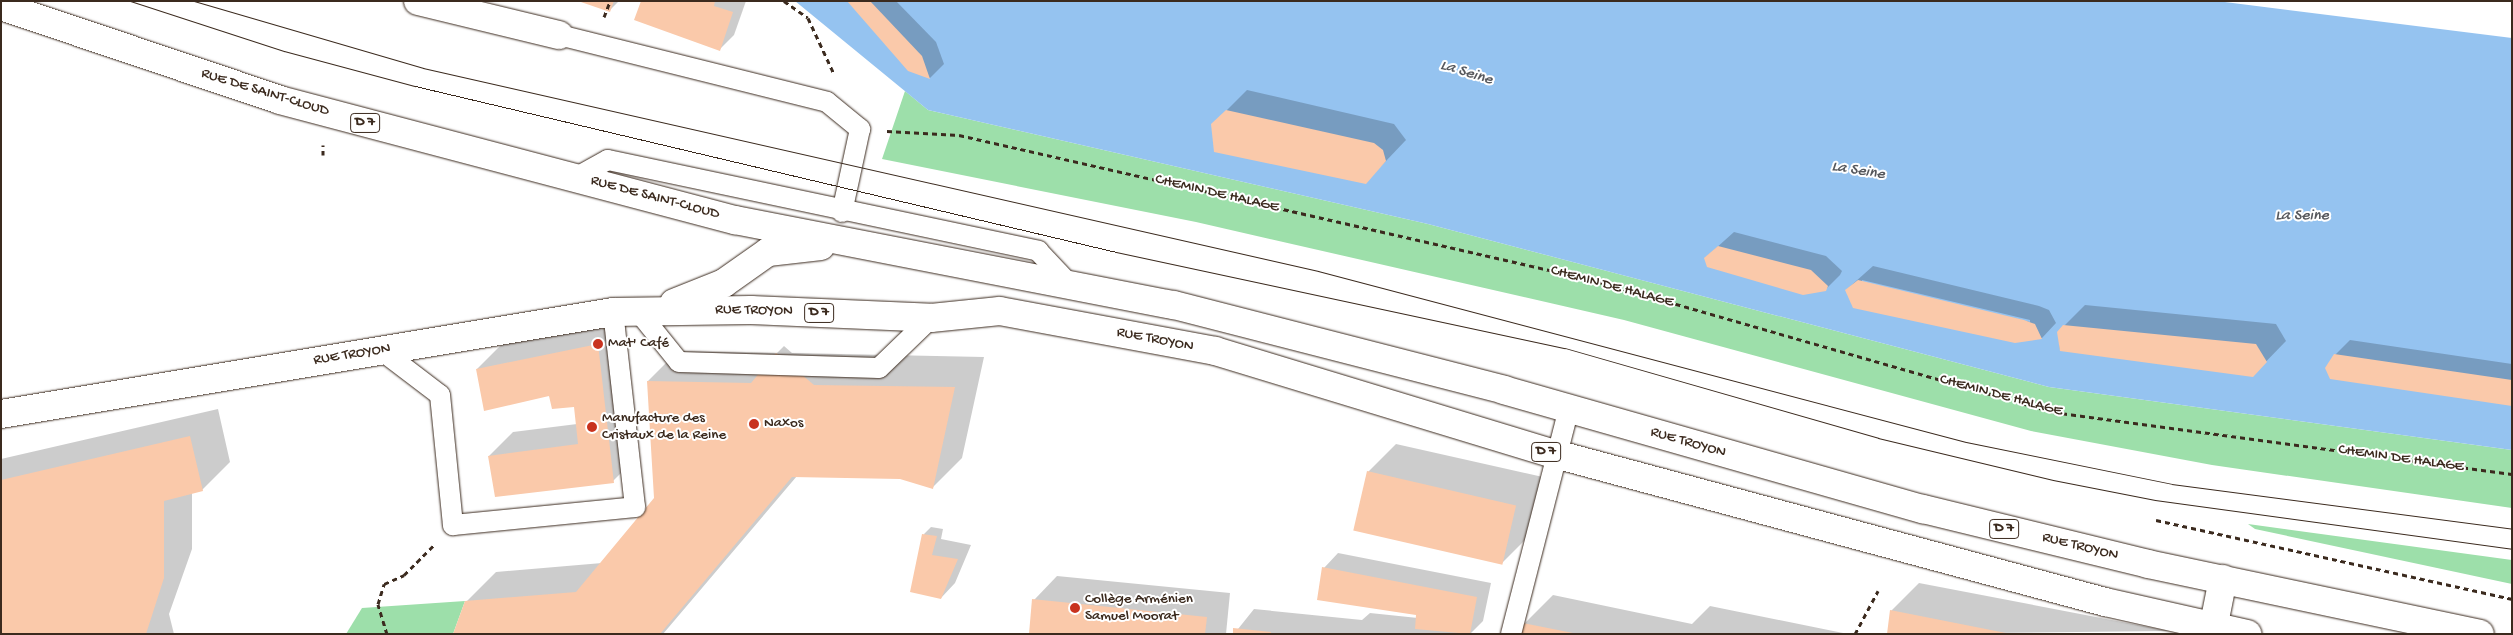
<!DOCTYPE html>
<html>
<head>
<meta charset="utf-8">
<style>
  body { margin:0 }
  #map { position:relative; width:2513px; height:635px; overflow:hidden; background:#fff; font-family:"Gochi Hand",sans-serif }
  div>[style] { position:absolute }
  .green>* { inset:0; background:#9ddfaa }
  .water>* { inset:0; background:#95c3f0 }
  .shadow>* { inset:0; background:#0003 }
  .building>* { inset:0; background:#fac9aa; transform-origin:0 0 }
  .path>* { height:3px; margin-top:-1.5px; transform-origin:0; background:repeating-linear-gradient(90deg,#3b2a1e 0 5px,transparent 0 9px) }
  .roads { filter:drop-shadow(0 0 1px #3b2a1e) drop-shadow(0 0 1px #3b2a1e) }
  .lane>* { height:20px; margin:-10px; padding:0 10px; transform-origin:10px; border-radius:10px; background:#fff }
  .street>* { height:28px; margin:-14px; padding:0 14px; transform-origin:14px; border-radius:14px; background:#fff }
  .primary>* { height:28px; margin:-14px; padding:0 14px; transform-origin:14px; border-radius:14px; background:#fff }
  .tram>* { height:1px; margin:-0.5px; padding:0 0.5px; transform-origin:0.5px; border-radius:0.5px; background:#3b2a1e }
  .dots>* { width:14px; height:14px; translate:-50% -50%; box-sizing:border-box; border:2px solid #fff; border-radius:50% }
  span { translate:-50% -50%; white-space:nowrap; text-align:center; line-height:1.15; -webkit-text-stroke:4px #fff; paint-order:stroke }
  .shield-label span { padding:1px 4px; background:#fff; border:1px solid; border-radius:4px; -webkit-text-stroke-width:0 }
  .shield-label { font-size:14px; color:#3b2a1e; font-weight:700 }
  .street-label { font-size:15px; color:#3b2a1e }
  .poi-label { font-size:15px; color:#3b2a1e }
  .left { translate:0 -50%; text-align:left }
  .water-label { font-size:16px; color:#56585d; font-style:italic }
  .frame { position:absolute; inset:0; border:2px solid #3b2a1e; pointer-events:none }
</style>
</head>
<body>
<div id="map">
  <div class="green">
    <div style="clip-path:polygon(905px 91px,928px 110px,1428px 224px,2049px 387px,2512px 450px,2512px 508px,2212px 465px,2031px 431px,1624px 320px,1196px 222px,882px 159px)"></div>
    <div style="clip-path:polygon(2248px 524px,2512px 560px,2512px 584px,2255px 529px)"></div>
    <div style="clip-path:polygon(465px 601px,453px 634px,346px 634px,362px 608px)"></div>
  </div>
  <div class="water">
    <div style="clip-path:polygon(795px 1px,2217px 1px,2512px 38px,2512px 450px,2049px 387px,1428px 224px,928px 110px)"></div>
  </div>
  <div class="shadow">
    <div style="clip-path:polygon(581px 1px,619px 1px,610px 10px)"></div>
    <div style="clip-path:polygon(642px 1px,746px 1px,734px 35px,720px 49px)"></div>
    <div style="clip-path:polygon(848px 1px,896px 1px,936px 42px,944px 64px,930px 78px,909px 70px)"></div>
    <div style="clip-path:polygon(1247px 90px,1394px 124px,1406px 140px,1365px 183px,1212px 125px)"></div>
    <div style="clip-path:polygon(1734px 232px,1826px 256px,1842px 271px,1840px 275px,1825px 290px,1705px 258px)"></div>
    <div style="clip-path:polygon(evenodd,1873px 266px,2039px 306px,2049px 310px,2056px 323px,2042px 338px,2015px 342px,1846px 290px,1873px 266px,1862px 280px,2030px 320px,2030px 322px,1862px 282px,1862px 280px)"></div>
    <div style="clip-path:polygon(2085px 305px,2276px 324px,2286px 341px,2252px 376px,2060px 350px,2058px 332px)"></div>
    <div style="clip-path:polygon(622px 321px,637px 457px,613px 481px,489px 456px,513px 432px,577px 424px,575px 406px,477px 369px,501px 345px)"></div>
    <div style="clip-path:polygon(2350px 340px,2512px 364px,2512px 404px,2335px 355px)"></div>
    <div style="clip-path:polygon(784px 346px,792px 353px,984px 357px,962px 458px,932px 488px,900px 478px,797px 476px,663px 634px,454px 634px,466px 602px,496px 572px,602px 563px,656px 499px,648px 381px,678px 351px,777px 353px)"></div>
    <div style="clip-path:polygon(218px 409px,230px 462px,202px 490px,192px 492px,192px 549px,169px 614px,174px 634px,1px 634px,1px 459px)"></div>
    <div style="clip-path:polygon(1396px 444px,1543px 477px,1530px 535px,1502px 563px,1368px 472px)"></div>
    <div style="clip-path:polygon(931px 527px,943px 529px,941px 539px,971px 545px,955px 583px,941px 598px,924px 534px)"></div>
    <div style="clip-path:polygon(1338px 553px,1491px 583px,1483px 621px,1470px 634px,1234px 634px,1254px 609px,1362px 620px,1370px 613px,1418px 618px,1418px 614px,1324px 568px)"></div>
    <div style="clip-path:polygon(1057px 576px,1230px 593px,1226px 634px,1030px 634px,1034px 600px)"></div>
    <div style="clip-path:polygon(1919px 583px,2169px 631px,1888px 634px,1891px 611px)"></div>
    <div style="clip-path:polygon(1553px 595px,1692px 624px,1710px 606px,1848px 634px,1522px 634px,1524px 624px)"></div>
  </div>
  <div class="building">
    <div style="clip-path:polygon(578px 1px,614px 1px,610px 12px)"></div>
    <div style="clip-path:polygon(641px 1px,715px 1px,714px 6px,733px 12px,720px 51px,634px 20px)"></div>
    <div style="clip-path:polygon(847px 1px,870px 1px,922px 56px,930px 79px,908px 71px)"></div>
    <div style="clip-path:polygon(1226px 110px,1374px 143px,1383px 150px,1386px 161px,1366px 184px,1214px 152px,1211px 124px)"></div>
    <div style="clip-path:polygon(1718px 246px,1811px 270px,1828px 286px,1826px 291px,1803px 295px,1707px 267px,1704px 258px)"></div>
    <div style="clip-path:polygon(1858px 280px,2024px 320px,2035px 324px,2042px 339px,2015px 343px,1853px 308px,1845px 290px)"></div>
    <div style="clip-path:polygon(2063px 325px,2256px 344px,2267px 362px,2253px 377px,2060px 351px,2057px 332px)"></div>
    <div style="clip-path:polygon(598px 344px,614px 483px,495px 497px,488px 456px,578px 444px,574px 407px,552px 409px,549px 396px,484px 411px,476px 369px)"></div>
    <div style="clip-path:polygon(776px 353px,814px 385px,955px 387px,933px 489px,900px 479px,792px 477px,660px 634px,453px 634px,465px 601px,576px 592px,654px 498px,647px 381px,751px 383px)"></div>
    <div style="clip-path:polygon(2334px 354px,2512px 380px,2512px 406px,2330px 379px,2325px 368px)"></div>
    <div style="clip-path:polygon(190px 436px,203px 491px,164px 501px,164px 578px,146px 634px,1px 634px,1px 480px)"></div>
    <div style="left:1367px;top:471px;width:153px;height:61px;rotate:13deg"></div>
    <div style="clip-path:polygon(922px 534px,937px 536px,932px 555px,958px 559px,941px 599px,910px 592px)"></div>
    <div style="clip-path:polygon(1322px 567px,1477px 597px,1470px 634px,1415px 629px,1416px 615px,1317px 600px)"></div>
    <div style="clip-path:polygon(1032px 599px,1207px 617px,1205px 634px,1029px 634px)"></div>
    <div style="clip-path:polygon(1890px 610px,2006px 633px,2006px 634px,1887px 634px)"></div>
    <div style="clip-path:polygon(1523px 623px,1573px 633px,1573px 634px,1521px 634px)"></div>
    <div style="clip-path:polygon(1233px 628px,1271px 632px,1271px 634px,1233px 634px)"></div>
  </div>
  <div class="path">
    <div style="left:784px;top:1px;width:29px;rotate:35deg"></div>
    <div style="left:808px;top:18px;width:62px;rotate:65.1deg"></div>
    <div style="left:604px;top:17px;width:17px;rotate:-69deg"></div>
    <div style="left:887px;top:131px;width:72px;rotate:3.2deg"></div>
    <div style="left:959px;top:135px;width:646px;rotate:12.88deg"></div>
    <div style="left:1589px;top:279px;width:483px;rotate:16deg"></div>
    <div style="left:2053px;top:412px;width:463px;rotate:7.7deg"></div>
    <div style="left:323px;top:155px;width:10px;rotate:-90deg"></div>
    <div style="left:2156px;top:520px;width:365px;rotate:12.5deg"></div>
    <div style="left:387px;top:634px;width:31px;rotate:-107deg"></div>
    <div style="left:378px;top:604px;width:21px;rotate:-73deg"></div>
    <div style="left:384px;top:584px;width:22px;rotate:-24deg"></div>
    <div style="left:404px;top:575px;width:42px;rotate:-45deg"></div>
    <div style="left:1855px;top:634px;width:49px;rotate:-61.9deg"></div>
  </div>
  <div class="roads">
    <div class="lane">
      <div style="left:559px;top:35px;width:276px;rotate:14deg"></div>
      <div style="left:827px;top:102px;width:43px;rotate:39.3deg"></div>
      <div style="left:860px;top:129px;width:85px;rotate:102.2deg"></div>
      <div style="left:577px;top:177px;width:35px;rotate:-29deg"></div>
      <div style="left:608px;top:160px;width:440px;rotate:11.9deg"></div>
      <div style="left:1038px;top:251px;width:50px;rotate:46.6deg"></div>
      <div style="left:638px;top:311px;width:65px;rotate:51.2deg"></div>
      <div style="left:679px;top:362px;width:200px;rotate:1.7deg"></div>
      <div style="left:879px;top:368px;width:72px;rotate:-43.9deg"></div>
      <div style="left:381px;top:350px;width:74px;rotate:37.3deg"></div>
      <div style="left:440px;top:395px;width:131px;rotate:84.3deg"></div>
      <div style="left:453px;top:525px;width:183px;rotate:-5.6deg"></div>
      <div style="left:635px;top:507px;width:196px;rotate:-96.4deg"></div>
      <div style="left:1511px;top:634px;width:233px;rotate:-75.6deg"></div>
    </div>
    <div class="street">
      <div style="left:418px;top:1px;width:145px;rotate:13.6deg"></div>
      <div style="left:2212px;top:634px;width:56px;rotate:-78.7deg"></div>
    </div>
    <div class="primary">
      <div style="left:1px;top:6px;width:294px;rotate:18.6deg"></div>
      <div style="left:280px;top:100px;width:471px;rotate:14.8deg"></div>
      <div style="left:735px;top:220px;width:447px;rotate:11deg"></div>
      <div style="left:1174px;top:305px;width:341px;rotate:14.4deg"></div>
      <div style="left:1504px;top:390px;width:436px;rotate:15.9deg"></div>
      <div style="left:1923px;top:509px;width:232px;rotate:13.7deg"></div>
      <div style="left:2148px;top:564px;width:339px;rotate:11.9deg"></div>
      <div style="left:674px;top:303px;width:54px;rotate:-21.8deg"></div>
      <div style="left:724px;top:283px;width:54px;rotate:-35.2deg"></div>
      <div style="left:768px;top:252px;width:53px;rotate:-6.5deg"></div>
      <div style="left:1px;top:414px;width:620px;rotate:-9.46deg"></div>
      <div style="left:613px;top:312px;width:138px;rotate:-0.8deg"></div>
      <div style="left:751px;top:310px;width:180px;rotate:2.5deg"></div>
      <div style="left:931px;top:318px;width:69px;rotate:-5.8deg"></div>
      <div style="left:1000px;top:311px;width:219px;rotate:10.5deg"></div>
      <div style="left:1215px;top:351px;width:355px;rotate:16.9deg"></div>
      <div style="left:1555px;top:454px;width:570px;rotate:15.06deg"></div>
      <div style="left:2105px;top:602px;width:146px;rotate:12.7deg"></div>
    </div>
  </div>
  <div class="tram">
    <div style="left:130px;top:1px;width:162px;rotate:18deg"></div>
    <div style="left:284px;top:51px;width:136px;rotate:15deg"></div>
    <div style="left:415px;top:86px;width:720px;rotate:13.32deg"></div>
    <div style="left:1116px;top:252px;width:459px;rotate:12.1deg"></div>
    <div style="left:1565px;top:348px;width:326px;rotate:16deg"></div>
    <div style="left:1878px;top:438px;width:180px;rotate:13.5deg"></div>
    <div style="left:2053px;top:480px;width:104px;rotate:11.1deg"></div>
    <div style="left:2155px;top:500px;width:360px;rotate:7.8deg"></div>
    <div style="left:194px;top:1px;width:239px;rotate:16.3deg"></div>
    <div style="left:423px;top:68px;width:918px;rotate:12.78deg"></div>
    <div style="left:1318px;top:271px;width:670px;rotate:14.78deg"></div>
    <div style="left:1966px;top:442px;width:210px;rotate:11.5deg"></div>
    <div style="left:2172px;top:484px;width:343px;rotate:7.5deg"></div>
  </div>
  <div class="dots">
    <div style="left:598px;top:344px;background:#c8321e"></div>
    <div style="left:754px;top:424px;background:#c8321e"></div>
    <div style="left:592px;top:427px;background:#c8321e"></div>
    <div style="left:1075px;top:608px;background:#c8321e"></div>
  </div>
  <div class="shield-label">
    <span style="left:365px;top:123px">D 7</span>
    <span style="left:819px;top:313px">D 7</span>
    <span style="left:1546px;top:452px">D 7</span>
    <span style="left:2004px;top:529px">D 7</span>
  </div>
  <div class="street-label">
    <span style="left:265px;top:93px;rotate:17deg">RUE DE SAINT-CLOUD</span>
    <span style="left:1217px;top:194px;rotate:13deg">CHEMIN DE HALAGE</span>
    <span style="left:655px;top:198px;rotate:15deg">RUE DE SAINT-CLOUD</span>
    <span style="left:1612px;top:287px;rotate:15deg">CHEMIN DE HALAGE</span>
    <span style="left:754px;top:311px;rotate:1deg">RUE TROYON</span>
    <span style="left:1155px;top:340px;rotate:11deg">RUE TROYON</span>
    <span style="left:352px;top:355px;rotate:-9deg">RUE TROYON</span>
    <span style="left:2001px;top:396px;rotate:15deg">CHEMIN DE HALAGE</span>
    <span style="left:1688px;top:443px;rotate:16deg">RUE TROYON</span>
    <span style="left:2401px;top:459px;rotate:8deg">CHEMIN DE HALAGE</span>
    <span style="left:2080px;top:547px;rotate:14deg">RUE TROYON</span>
  </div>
  <div class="poi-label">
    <span class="left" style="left:608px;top:344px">Mat' Café</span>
    <span class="left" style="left:602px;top:427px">Manufacture des<br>Cristaux de la Reine</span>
    <span class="left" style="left:764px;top:424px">Naxos</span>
    <span class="left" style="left:1085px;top:608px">Collège Arménien<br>Samuel Moorat</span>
  </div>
  <div class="water-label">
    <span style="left:1466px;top:74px;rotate:17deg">La Seine</span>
    <span style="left:1858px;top:172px;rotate:9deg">La Seine</span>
    <span style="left:2302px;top:217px">La Seine</span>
  </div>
  <div class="frame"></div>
</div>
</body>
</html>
